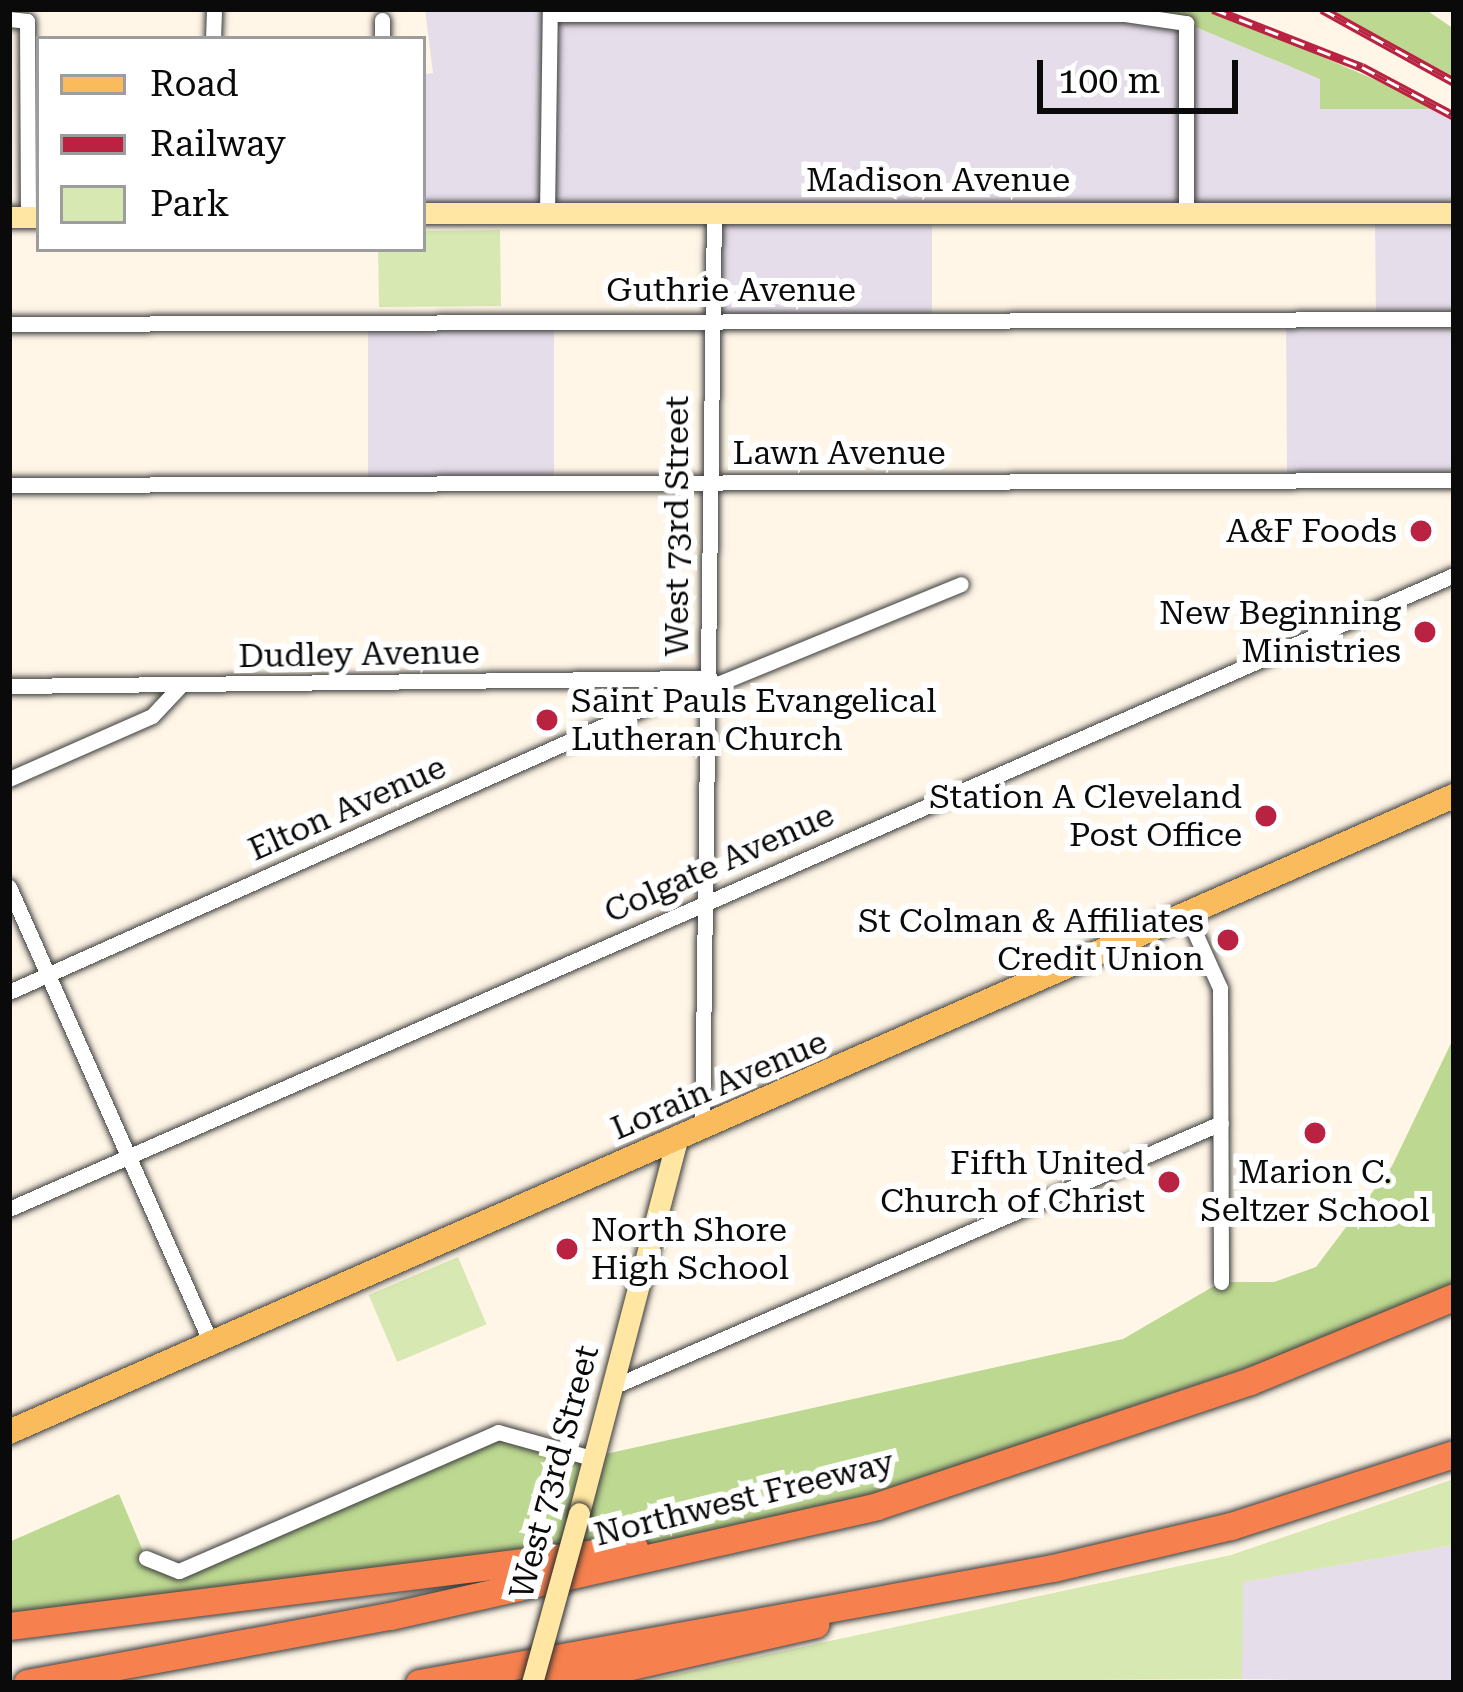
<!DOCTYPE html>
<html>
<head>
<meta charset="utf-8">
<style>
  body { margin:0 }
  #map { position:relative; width:1463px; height:1692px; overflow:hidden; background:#fff6e7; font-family:"Roboto Serif",serif }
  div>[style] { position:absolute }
  .industrial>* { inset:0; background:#e6ddea; transform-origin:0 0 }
  .green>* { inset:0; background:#d7e8b2; transform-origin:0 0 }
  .forest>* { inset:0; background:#bdd991 }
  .roads { filter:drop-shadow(0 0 3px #3d3d3d) drop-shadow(0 0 3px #3d3d3d) }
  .street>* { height:15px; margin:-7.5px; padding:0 7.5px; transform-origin:7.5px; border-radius:7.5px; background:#fff }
  .secondary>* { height:21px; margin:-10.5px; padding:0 10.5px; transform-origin:10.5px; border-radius:10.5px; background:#ffe6a2 }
  .primary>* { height:24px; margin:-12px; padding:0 12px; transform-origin:12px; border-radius:12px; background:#fabb5c }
  .highway>* { height:27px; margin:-13.5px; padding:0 13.5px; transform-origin:13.5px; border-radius:13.5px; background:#f6804e }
  .rail>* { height:9px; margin-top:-4.5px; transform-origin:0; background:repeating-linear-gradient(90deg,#fff 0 14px,#b92241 0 28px); box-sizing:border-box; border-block:3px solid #b92241 }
  .bridges { filter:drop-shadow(0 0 3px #2c2c2c) drop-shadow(0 0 3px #2c2c2c) }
  .secondary-bridge>* { height:21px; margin:-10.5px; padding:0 10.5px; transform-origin:10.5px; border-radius:10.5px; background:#ffe6a2 }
  .dots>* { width:33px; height:33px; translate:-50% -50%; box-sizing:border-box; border:6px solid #fff; border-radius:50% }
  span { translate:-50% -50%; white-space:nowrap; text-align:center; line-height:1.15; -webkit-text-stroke:12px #fff; paint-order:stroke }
  .street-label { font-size:33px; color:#0a0a0a }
  .poi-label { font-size:33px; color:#0a0a0a }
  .right { translate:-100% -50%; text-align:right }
  .left { translate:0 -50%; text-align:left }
  .frame { position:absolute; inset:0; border:12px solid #0a0a0a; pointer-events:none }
  .legend { position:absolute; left:36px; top:36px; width:390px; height:216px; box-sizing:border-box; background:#fff; border:3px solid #9d9d9d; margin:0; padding:15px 21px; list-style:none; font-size:36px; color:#0a0a0a }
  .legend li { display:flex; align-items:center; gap:24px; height:60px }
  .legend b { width:60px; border:3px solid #9d9d9d }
  .scale { position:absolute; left:1037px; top:60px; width:201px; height:54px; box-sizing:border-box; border:6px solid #0a0a0a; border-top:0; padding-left:15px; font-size:36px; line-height:42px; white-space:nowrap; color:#0a0a0a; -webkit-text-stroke:9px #fff; paint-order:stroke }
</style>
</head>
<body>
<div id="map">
  <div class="industrial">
    <div style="clip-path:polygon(425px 9px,1125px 14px,1186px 23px,1321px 79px,1321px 109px,1442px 109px,1454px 120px,1454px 480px,1287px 480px,1286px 319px,1376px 319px,1375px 214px,932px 214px,932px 319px,711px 319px,714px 213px,423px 213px,423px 74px,433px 73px)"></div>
    <div style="left:554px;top:321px;width:158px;height:186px;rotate:90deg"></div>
    <div style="clip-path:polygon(1454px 1545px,1454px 1683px,1242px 1679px,1242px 1582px)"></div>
  </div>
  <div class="green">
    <div style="clip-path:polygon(500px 230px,501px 306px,379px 307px,378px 249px,423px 249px,423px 231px)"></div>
    <div style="left:458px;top:1257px;width:73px;height:97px;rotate:67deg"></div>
    <div style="clip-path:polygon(1454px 1479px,1454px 1545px,1243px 1582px,1242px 1679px,634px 1683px,1231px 1555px)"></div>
  </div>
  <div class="forest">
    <div style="clip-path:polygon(550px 9px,1213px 9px,1442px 109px,1320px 109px,1320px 79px,1186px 23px,1125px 14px)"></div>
    <div style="clip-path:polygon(1322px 9px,1425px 9px,1454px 29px,1454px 82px)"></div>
    <div style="clip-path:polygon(1454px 1037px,1454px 1297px,746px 1538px,9px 1626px,9px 1542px,119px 1494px,146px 1558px,179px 1571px,498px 1432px,592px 1457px,1123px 1339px,1221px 1282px,1274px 1282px,1316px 1267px,1392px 1166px)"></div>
  </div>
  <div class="roads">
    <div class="street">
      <div style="left:550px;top:14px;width:575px"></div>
      <div style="left:1125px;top:14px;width:62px;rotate:8.4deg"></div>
      <div style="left:1186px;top:23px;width:190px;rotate:90deg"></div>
      <div style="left:9px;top:19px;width:18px;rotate:6deg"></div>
      <div style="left:27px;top:21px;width:196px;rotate:89.7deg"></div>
      <div style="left:382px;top:20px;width:19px;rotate:90deg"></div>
      <div style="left:213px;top:39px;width:30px;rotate:-88deg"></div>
      <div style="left:547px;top:213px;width:204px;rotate:-89.2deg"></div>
      <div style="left:9px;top:324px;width:1445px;rotate:-0.2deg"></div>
      <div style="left:9px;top:485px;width:1445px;rotate:-0.2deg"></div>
      <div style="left:9px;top:686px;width:692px;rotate:-0.66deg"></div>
      <div style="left:710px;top:687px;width:271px;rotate:-22.3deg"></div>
      <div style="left:9px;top:779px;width:156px;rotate:-23.8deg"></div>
      <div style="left:152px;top:716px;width:41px;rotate:-47deg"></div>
      <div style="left:9px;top:887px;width:501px;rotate:66.1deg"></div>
      <div style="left:1187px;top:915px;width:80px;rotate:65.7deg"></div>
      <div style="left:1220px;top:988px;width:294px;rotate:89.8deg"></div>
      <div style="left:9px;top:992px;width:768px;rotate:-24.13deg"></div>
      <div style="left:702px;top:1127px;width:914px;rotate:-89.25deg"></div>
      <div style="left:9px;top:1209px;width:1578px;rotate:-23.69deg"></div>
      <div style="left:610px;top:1388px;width:666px;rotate:-23.45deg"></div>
      <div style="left:146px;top:1558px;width:35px;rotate:22deg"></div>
      <div style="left:179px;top:1571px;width:348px;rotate:-23.5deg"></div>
      <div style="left:498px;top:1432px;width:98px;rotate:15.5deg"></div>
    </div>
    <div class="secondary">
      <div style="left:423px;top:213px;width:1031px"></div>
      <div style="left:9px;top:217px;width:30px"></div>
      <div style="left:579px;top:1513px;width:387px;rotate:-75.3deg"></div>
    </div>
    <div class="primary">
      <div style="left:9px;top:1432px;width:1579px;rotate:-23.76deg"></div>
    </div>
    <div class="highway">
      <div style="left:9px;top:1626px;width:630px;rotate:-7.11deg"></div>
      <div style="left:27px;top:1683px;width:369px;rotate:-10.5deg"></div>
      <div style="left:390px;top:1616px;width:499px;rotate:-12.7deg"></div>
      <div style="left:877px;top:1506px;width:393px;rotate:-18.5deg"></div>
      <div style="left:1250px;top:1381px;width:221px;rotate:-22.4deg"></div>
      <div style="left:419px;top:1683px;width:644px;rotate:-10.28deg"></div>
      <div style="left:1053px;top:1568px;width:183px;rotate:-13.3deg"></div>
      <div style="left:1231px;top:1526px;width:234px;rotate:-17.9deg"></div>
      <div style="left:556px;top:1683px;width:266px;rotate:-12.8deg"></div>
    </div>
  </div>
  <div class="rail">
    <div style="left:1213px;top:9px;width:160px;rotate:21.3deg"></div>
    <div style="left:1362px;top:67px;width:104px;rotate:28deg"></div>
    <div style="left:1322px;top:9px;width:151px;rotate:28.9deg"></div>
  </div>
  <div class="bridges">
    <div class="secondary-bridge">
      <div style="left:532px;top:1683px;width:176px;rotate:-74.5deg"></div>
    </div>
  </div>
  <div class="dots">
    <div style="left:1421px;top:531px;background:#b92241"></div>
    <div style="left:1425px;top:632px;background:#b92241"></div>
    <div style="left:547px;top:720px;background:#b92241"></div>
    <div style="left:1266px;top:816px;background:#b92241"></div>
    <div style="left:1228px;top:940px;background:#b92241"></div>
    <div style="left:1315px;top:1133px;background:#b92241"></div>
    <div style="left:1169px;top:1182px;background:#b92241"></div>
    <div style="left:567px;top:1249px;background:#b92241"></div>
  </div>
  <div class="street-label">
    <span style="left:938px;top:180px">Madison Avenue</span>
    <span style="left:731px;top:290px">Guthrie Avenue</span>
    <span style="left:839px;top:453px">Lawn Avenue</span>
    <span style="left:677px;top:526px;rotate:-90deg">West 73rd Street</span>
    <span style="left:359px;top:654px;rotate:-1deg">Dudley Avenue</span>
    <span style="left:347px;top:808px;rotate:-24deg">Elton Avenue</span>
    <span style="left:719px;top:863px;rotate:-24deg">Colgate Avenue</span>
    <span style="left:719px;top:1085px;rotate:-23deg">Lorain Avenue</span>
    <span style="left:554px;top:1472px;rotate:-75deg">West 73rd Street</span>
    <span style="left:744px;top:1498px;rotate:-14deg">Northwest Freeway</span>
  </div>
  <div class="poi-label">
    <span class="right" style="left:1397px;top:531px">A&amp;F Foods</span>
    <span class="right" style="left:1401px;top:632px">New Beginning<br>Ministries</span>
    <span class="left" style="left:571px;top:720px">Saint Pauls Evangelical<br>Lutheran Church</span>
    <span class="right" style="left:1242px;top:816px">Station A Cleveland<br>Post Office</span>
    <span class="right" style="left:1204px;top:940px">St Colman &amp; Affiliates<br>Credit Union</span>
    <span class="right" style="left:1145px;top:1182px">Fifth United<br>Church of Christ</span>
    <span style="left:1315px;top:1191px">Marion C.<br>Seltzer School</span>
    <span class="left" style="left:591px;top:1249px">North Shore<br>High School</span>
  </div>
  <div class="frame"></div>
  <ul class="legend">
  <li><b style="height:15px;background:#fabb5c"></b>Road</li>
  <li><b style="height:15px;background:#b92241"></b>Railway</li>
  <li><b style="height:33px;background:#d7e8b2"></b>Park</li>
  </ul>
  <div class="scale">100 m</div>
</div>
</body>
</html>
